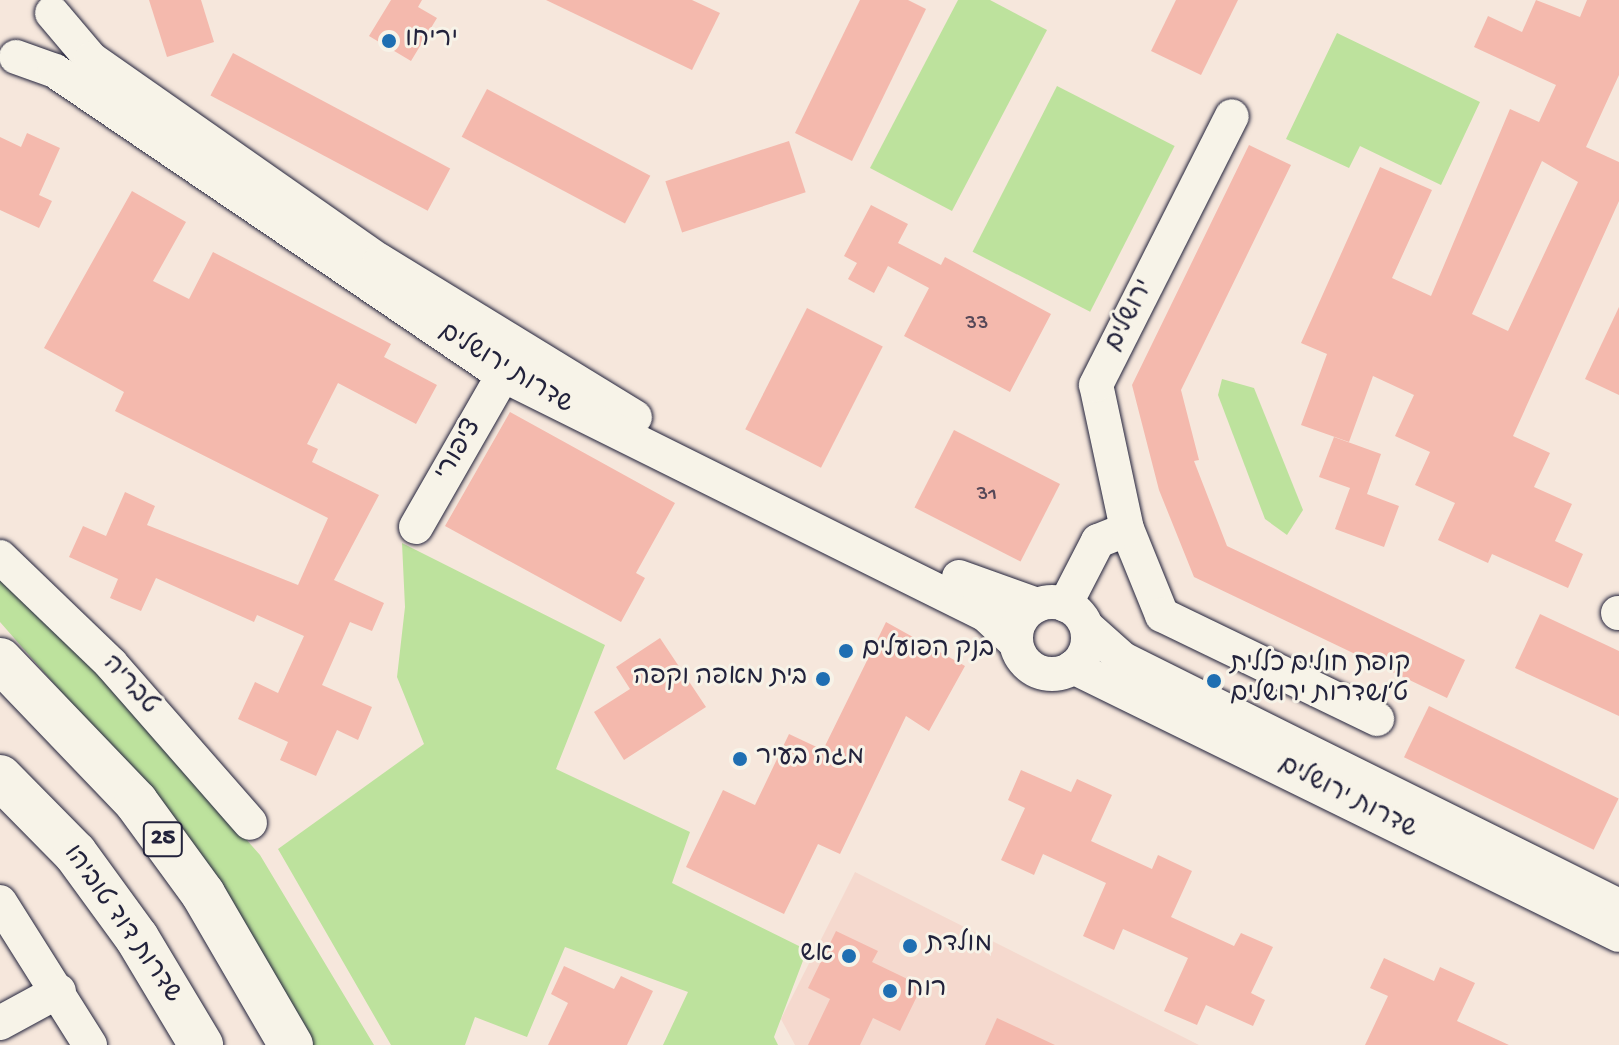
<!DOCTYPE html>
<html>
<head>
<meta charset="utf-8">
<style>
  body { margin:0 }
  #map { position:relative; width:1619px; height:1045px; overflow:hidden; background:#f6e7dc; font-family:"Gochi Hand","Playpen Sans Hebrew",sans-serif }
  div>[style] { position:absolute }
  .built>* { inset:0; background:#f5d9ce }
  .green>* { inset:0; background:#bde29d; transform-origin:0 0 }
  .building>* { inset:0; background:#f4b9ad; transform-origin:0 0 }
  .roads { filter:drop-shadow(0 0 2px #22223b) drop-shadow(0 0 2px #22223b) }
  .minor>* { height:34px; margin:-17px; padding:0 17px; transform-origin:17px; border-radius:17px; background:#f7f3e8 }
  .minor>.ring { margin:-17px; padding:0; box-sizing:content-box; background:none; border:34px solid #f7f3e8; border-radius:50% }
  .highway>* { height:44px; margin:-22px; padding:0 22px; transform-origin:22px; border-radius:22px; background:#f7f3e8 }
  .dots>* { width:22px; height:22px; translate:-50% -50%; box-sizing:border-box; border:4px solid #f7f3e8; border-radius:50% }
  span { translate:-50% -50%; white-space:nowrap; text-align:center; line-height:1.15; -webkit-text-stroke:6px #f7f3e8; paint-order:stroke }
  .number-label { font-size:22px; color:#564858 }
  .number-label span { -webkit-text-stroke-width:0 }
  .shield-label span { padding:2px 6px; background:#f7f3e8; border:2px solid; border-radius:6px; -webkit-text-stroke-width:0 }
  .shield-label { font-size:24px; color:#22223b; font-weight:700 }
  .poi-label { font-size:26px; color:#22223b }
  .left { translate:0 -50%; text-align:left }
  .right { translate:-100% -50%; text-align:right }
  .street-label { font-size:26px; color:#22223b }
</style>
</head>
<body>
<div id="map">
  <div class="built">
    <div style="clip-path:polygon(855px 872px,1199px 1045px,795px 1045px,781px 1019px)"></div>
  </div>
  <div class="green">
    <div style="clip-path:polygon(958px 0,990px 0,1047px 30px,952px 211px,870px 168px)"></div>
    <div style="clip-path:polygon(1337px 33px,1480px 102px,1441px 185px,1360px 146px,1349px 168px,1286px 139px)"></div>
    <div style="left:1057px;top:86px;width:132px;height:186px;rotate:27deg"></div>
    <div style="clip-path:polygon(1222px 379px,1254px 388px,1303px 510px,1287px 535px,1265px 519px,1218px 395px)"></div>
    <div style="clip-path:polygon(402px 543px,605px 645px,556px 769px,690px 832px,672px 883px,807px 950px,774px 1037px,778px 1045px,663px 1045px,688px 992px,565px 947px,527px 1037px,475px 1017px,465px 1045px,391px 1045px,278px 849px,424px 744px,397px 677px,405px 607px)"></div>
    <div style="clip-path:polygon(0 577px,70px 639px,260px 855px,374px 1045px,311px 1045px,148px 791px,0 622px)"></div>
  </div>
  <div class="building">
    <div style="clip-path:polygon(149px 0,201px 0,214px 42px,167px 57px)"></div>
    <div style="clip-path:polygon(391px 0,422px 0,418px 7px,437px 18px,411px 61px,369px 36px)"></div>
    <div style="clip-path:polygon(546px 0,692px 0,720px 13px,692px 70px)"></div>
    <div style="clip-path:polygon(860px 0,908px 0,926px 9px,852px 161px,795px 133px)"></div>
    <div style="clip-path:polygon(1176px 0,1238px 0,1201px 75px,1151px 51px)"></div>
    <div style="clip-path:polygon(evenodd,1536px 0,1580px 17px,1587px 0,1619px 0,1619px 75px,1586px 147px,1619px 162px,1619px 201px,1513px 436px,1550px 453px,1534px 487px,1572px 504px,1555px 541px,1583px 554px,1568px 588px,1492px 554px,1488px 563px,1438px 540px,1455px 503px,1415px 485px,1430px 452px,1395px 436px,1414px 395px,1373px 376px,1349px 442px,1301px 425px,1327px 354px,1301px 343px,1380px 167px,1432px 190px,1392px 278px,1431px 296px,1510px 109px,1539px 122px,1556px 85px,1474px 47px,1488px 16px,1522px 32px,1536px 0,1542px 161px,1578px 182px,1508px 331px,1472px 314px,1542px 161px)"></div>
    <div style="left:233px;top:53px;width:246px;height:48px;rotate:28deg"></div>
    <div style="left:487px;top:89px;width:185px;height:54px;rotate:28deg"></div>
    <div style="clip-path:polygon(27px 133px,60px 148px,39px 195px,52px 201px,39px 228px,0 210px,0 137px,21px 147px)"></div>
    <div style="left:789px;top:141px;width:54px;height:130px;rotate:72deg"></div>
    <div style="clip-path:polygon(1249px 145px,1291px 165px,1181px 390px,1199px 460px,1194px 461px,1227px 546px,1465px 660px,1447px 698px,1194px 577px,1159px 490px,1132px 385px)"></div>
    <div style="clip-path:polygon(132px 191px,186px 222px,153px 281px,189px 299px,213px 252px,391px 344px,384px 357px,437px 385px,416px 424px,338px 383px,307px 444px,318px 449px,312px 462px,379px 495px,334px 580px,384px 603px,372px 631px,350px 622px,322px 685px,372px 707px,358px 740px,337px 730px,316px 776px,280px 760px,288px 742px,238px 719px,255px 682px,278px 693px,304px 636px,257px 615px,254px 622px,156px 578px,141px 611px,110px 598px,118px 579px,69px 557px,83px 526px,106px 536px,125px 492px,155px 506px,147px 525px,298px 585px,328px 518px,115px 411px,124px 392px,44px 348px)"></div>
    <div style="clip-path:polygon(871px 205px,908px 224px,898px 243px,941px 265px,945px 257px,1051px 314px,1010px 392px,904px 336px,929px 288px,888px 266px,874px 293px,848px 279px,857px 263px,844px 256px)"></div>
    <div style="clip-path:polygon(1619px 307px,1619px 395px,1585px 379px)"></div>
    <div style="left:807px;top:308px;width:85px;height:136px;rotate:27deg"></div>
    <div style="clip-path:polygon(510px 412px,675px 503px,636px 573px,645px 578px,621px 622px,445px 526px)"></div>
    <div style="left:954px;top:430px;width:119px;height:87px;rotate:27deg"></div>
    <div style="clip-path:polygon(1334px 437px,1381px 454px,1367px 494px,1399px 506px,1384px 547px,1335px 529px,1350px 488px,1319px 477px)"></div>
    <div style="clip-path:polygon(1540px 614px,1619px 651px,1619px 716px,1515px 668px)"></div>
    <div style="clip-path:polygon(886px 622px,965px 666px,929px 731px,906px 716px,840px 854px,818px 844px,784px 914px,686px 867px,723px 790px,755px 805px,789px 734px,823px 750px)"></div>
    <div style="clip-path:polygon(660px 638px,706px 707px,624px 760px,594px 712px,630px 689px,616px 667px)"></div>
    <div style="left:1429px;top:706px;width:211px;height:57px;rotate:26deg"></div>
    <div style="clip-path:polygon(1021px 770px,1071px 792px,1077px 779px,1112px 795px,1091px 841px,1152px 869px,1158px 855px,1192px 871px,1171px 917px,1234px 946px,1241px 933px,1273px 947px,1251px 993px,1265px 1000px,1253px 1026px,1206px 1005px,1197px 1025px,1164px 1011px,1188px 958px,1123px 929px,1114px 950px,1083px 936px,1106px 883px,1043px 854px,1034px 875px,1001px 860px,1025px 808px,1008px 800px)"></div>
    <div style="clip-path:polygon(836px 931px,878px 951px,872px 962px,922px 986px,900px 1031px,873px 1018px,860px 1045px,808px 1045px,830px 999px,808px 988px)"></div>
    <div style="clip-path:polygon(1384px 958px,1434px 981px,1440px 967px,1475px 983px,1457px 1021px,1509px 1045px,1365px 1045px,1388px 996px,1370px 988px)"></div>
    <div style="clip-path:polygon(564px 966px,614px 989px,621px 976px,653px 991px,627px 1045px,548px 1045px,568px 1003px,551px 994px)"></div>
    <div style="clip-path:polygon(997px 1018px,1055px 1045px,985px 1045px)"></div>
  </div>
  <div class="roads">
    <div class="minor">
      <div style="left:52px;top:13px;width:60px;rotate:49.7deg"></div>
      <div style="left:91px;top:59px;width:353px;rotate:35deg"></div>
      <div style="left:380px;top:261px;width:299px;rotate:31.5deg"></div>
      <div style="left:16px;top:57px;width:41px;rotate:19.7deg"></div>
      <div style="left:55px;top:71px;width:541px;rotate:34.16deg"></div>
      <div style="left:503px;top:375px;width:539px;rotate:26.42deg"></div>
      <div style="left:986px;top:615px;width:41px;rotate:43deg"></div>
      <div style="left:416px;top:527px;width:175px;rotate:-60.2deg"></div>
      <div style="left:1127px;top:529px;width:93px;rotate:67.9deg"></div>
      <div style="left:1162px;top:615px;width:239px;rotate:25.8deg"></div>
      <div style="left:0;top:557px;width:154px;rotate:43.9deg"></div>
      <div style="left:111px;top:664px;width:211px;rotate:48.8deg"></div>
      <div style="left:959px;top:577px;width:83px;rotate:19.7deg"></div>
      <div class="ring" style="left:1016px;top:602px;width:38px;height:38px"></div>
      <div style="left:1065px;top:605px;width:72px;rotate:-62.7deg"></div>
      <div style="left:1098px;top:541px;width:31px;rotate:-22deg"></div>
      <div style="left:1127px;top:529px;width:147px;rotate:-102.1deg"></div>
      <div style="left:1096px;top:385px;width:301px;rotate:-63.2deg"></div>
      <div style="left:1618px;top:613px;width:1px"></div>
      <div style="left:1087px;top:627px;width:48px;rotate:41.6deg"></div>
      <div style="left:1123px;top:659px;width:554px;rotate:26.47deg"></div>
      <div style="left:1073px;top:667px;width:608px;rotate:26.14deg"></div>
      <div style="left:0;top:902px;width:169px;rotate:57.8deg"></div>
      <div style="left:0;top:1023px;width:67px;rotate:-28.5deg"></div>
    </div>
    <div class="highway">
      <div style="left:0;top:660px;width:197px;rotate:46.2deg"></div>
      <div style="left:136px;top:802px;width:114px;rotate:53.9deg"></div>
      <div style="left:203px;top:894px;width:175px;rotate:59.8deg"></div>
      <div style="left:0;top:777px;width:107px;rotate:45.4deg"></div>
      <div style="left:75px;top:853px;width:105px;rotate:53.9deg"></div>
      <div style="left:137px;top:938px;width:125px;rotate:59.1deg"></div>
    </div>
  </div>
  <div class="dots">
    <div style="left:389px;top:41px;background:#1f6fb2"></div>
    <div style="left:846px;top:651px;background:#1f6fb2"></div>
    <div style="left:823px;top:679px;background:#1f6fb2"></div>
    <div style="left:1214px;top:681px;background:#1f6fb2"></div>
    <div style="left:740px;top:759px;background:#1f6fb2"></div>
    <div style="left:910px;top:946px;background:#1f6fb2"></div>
    <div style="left:849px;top:956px;background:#1f6fb2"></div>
    <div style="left:890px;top:991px;background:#1f6fb2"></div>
  </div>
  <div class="number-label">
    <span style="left:977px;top:325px">33</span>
    <span style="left:987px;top:496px">31</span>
  </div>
  <div class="shield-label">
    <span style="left:163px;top:839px">25</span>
  </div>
  <div class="poi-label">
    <span class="left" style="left:405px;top:41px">יריחו</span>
    <span class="left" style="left:862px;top:651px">בנק הפועלים</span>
    <span class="left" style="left:1230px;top:681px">קופת חולים כללית<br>ט׳/שדרות ירושלים</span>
    <span class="right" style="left:807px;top:679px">בית מאפה וקפה</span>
    <span class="left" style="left:756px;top:759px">מגה בעיר</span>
    <span class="left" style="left:926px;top:946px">מולדת</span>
    <span class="right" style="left:833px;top:956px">אש</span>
    <span class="left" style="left:906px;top:991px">רוח</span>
  </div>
  <div class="street-label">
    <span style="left:1131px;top:316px;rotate:-63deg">ירושלים</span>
    <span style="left:505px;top:370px;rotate:31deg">שדרות ירושלים</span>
    <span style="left:460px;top:451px;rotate:-60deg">ציפורי</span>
    <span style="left:129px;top:686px;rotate:48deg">טבריה</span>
    <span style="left:1347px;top:799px;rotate:27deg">שדרות ירושלים</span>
    <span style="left:121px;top:925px;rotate:55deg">שדרות דוד טוביהו</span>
  </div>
</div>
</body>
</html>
